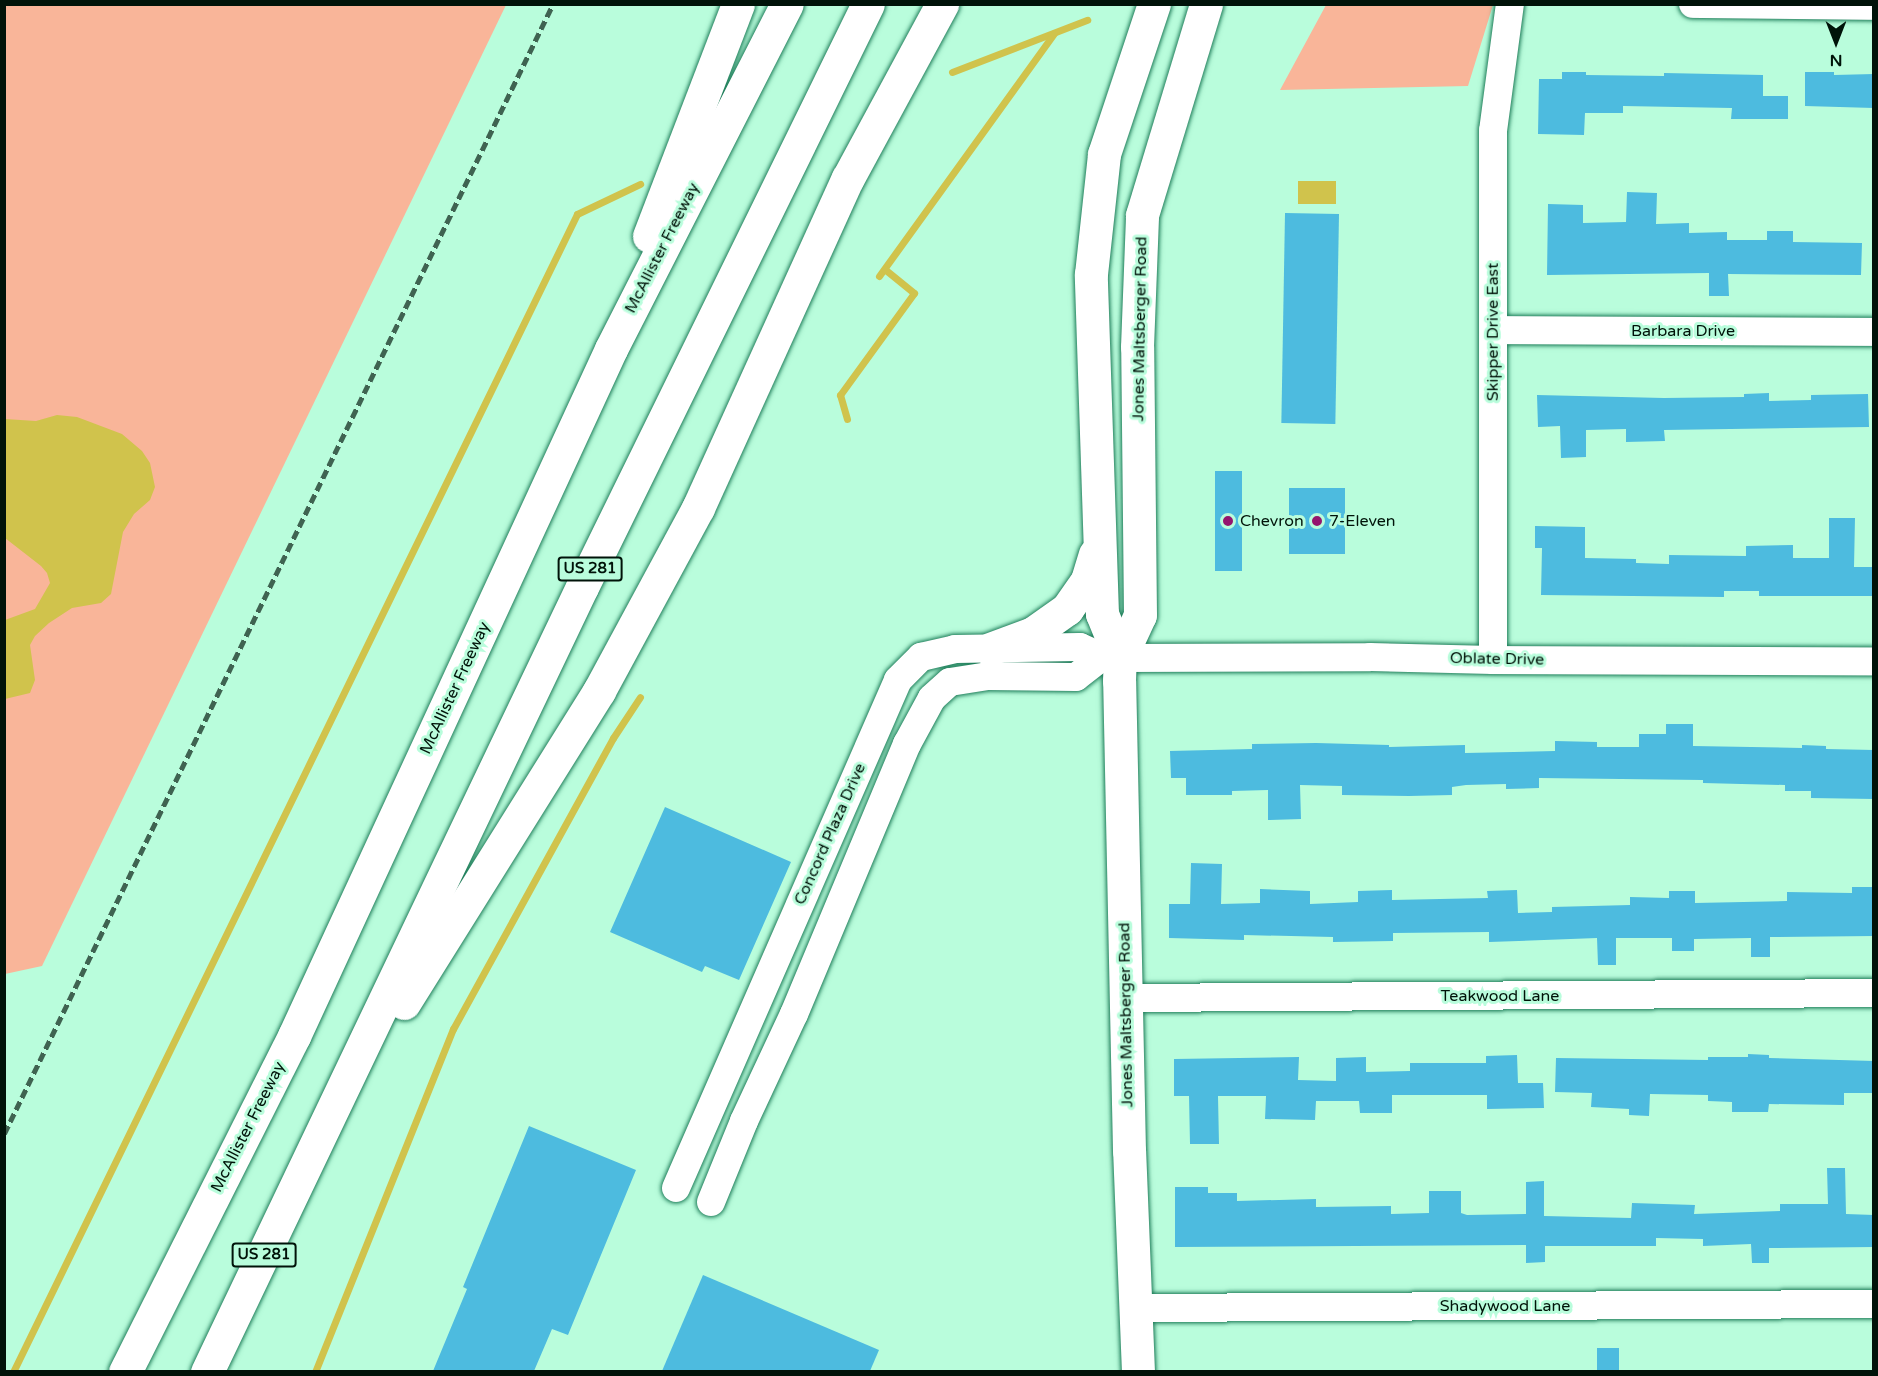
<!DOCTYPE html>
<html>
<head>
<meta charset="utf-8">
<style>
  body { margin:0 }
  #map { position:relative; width:1878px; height:1376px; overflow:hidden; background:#b9fddc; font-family:"Varela Round",sans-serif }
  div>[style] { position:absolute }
  .green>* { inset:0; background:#f9b599 }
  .water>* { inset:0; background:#d0c34c; transform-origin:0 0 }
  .stream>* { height:7px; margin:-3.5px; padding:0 3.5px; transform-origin:3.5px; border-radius:3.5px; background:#d0c34c }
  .building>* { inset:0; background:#4dbbdf; transform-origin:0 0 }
  .roads { filter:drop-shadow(0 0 2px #1f7e5a) drop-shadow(0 0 2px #1f7e5a) }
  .minor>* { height:28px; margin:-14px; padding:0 14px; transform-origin:14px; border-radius:14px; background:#fff }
  .major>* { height:33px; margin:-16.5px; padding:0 16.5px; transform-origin:16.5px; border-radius:16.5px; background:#fff }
  .highway>* { height:33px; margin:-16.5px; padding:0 16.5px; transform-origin:16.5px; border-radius:16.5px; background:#fff }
  .rail>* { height:4.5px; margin-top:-2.25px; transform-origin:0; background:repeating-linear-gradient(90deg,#3f6351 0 9px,transparent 0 13.5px) }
  .dots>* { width:16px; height:16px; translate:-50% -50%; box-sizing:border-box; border:3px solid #b9fddc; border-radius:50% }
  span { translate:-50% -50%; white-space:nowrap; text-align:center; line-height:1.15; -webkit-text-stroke:6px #b9fddc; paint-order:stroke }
  .shield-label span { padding:2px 4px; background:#b9fddc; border:2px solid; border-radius:4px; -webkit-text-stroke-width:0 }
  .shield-label { font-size:15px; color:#001309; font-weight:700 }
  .street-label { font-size:16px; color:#001309 }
  .poi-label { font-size:16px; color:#001309 }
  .left { translate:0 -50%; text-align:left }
  .frame { position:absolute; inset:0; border:6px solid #001309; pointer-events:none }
  .north { position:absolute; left:1806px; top:12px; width:60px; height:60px; -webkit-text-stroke:4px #b9fddc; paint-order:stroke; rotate:180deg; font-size:16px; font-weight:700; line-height:24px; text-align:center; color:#001309 }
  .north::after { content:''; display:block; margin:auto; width:21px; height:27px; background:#001309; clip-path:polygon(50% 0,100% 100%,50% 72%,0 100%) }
</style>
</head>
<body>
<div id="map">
  <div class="green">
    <div style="clip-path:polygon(4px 5px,506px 5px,42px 966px,5px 974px)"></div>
    <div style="clip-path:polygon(1326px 5px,1326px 4px,1493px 5px,1468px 86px,1280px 90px)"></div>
  </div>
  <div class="water">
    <div style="left:1298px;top:181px;width:38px;height:23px"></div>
    <div style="clip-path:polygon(57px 415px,77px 417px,122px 434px,142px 451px,150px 463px,155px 487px,150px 500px,134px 514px,123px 532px,111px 594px,101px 603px,72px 608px,49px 623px,35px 636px,30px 645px,35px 680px,30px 693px,5px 699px,5px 620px,35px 609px,50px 583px,47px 573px,41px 566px,5px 538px,5px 419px,36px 421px)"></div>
  </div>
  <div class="stream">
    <div style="left:952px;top:72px;width:145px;rotate:-21.1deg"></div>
    <div style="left:879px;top:276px;width:299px;rotate:-54.2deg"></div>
    <div style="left:847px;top:419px;width:25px;rotate:-106deg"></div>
    <div style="left:840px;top:395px;width:126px;rotate:-54deg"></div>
    <div style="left:914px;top:293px;width:38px;rotate:-141deg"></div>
    <div style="left:13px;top:1372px;width:1288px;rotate:-64.03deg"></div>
    <div style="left:577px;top:214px;width:70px;rotate:-25.5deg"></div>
    <div style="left:315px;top:1372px;width:370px;rotate:-68.1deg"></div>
    <div style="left:453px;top:1029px;width:332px;rotate:-61.2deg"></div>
    <div style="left:613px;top:738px;width:49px;rotate:-56.6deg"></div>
  </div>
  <div class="building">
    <div style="clip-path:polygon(1562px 72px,1586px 72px,1586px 75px,1664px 76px,1664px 73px,1763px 75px,1763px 96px,1788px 96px,1788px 119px,1731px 119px,1732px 108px,1623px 106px,1623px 113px,1585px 113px,1584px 135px,1538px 134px,1539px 79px,1562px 79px)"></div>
    <div style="clip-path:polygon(1805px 72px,1834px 72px,1834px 75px,1874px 74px,1874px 108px,1805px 106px)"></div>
    <div style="clip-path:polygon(1627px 192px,1657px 193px,1656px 224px,1689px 223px,1689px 233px,1727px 232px,1727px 240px,1767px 240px,1767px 231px,1793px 231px,1793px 242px,1862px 243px,1861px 275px,1728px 274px,1729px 296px,1709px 296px,1709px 273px,1547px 275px,1548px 204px,1583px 205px,1583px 223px,1626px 222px)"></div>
    <div style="left:1339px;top:214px;width:210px;height:54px;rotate:91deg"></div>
    <div style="clip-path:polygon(1769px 393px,1769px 401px,1811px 400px,1811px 395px,1868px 394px,1869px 427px,1664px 430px,1665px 441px,1626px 442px,1626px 429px,1586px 430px,1586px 457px,1561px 458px,1560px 426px,1538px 427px,1537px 395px,1664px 398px,1744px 397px,1744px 394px)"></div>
    <div style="left:1215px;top:471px;width:27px;height:100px"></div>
    <div style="left:1289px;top:488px;width:56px;height:66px"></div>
    <div style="clip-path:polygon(1829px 518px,1855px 518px,1854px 567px,1874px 567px,1874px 596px,1759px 596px,1759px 591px,1724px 591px,1724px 597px,1541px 595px,1542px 548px,1535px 548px,1535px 526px,1585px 527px,1585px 558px,1636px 559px,1636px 563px,1669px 564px,1669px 555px,1746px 556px,1746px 546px,1793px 545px,1793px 558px,1829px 558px)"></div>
    <div style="clip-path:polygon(1666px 724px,1693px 724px,1693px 746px,1802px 748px,1802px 745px,1826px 746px,1826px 749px,1874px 750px,1874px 799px,1811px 798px,1811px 791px,1785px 791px,1785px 785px,1703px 783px,1703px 780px,1539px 778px,1539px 788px,1506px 789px,1506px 784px,1466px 785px,1452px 787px,1452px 795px,1409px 796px,1342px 795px,1342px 786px,1300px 785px,1301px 819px,1268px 820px,1268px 790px,1232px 791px,1232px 795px,1186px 795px,1186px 778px,1171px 778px,1170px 751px,1252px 749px,1252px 744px,1316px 743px,1389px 745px,1389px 747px,1465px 745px,1465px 753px,1555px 751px,1555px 741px,1597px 742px,1597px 747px,1639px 747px,1639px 734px,1666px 734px)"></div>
    <div style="clip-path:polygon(665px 807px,791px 862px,739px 980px,705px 966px,702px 972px,610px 932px)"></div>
    <div style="clip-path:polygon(1191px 863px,1222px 864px,1221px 904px,1260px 903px,1260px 889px,1310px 891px,1310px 904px,1358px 902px,1358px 891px,1392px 890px,1392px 900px,1488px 898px,1487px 891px,1517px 890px,1518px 913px,1552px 912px,1552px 907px,1630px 905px,1630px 897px,1669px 898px,1669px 891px,1695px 891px,1695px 903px,1787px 901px,1787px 892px,1852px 893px,1852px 887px,1874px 887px,1874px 936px,1770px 937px,1770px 957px,1751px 957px,1751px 938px,1694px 939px,1694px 951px,1672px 951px,1672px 938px,1616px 938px,1616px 965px,1598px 965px,1597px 938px,1489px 942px,1489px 932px,1393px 933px,1393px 941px,1333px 942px,1333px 937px,1244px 935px,1244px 940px,1169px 938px,1169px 904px,1190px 904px)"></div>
    <div style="clip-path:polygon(1748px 1054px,1769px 1055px,1769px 1058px,1874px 1061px,1874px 1093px,1844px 1093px,1844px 1105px,1769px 1104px,1768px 1112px,1732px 1112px,1732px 1102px,1708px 1101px,1708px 1095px,1650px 1094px,1649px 1116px,1629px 1115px,1629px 1109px,1591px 1107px,1592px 1093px,1555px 1092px,1556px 1058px,1708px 1060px,1708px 1057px,1748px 1057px)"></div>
    <div style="clip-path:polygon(1517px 1055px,1518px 1083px,1543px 1083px,1544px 1108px,1487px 1109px,1487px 1095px,1392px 1095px,1392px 1113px,1360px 1113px,1359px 1101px,1316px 1101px,1315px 1120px,1265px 1119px,1266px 1096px,1218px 1096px,1219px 1144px,1190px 1144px,1189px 1096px,1174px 1096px,1174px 1059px,1299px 1057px,1298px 1080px,1336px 1081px,1336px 1058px,1366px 1057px,1366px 1072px,1410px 1071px,1410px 1063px,1486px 1063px,1486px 1056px)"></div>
    <div style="clip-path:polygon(529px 1126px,636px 1170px,568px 1335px,552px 1329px,534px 1371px,433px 1371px,467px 1289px,463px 1287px)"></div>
    <div style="clip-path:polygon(1827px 1168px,1845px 1168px,1846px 1214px,1874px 1215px,1874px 1247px,1769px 1248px,1769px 1263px,1752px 1263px,1751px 1244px,1703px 1246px,1703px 1239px,1656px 1238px,1656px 1246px,1545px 1246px,1545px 1262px,1526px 1263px,1526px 1245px,1175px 1247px,1175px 1187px,1208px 1187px,1208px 1193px,1237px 1193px,1237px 1201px,1316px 1199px,1316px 1207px,1391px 1206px,1391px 1214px,1429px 1213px,1429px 1191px,1461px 1191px,1461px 1213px,1467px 1215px,1526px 1214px,1526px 1182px,1544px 1181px,1544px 1216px,1631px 1218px,1632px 1203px,1695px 1205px,1694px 1214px,1780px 1211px,1780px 1204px,1828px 1204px)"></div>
    <div style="clip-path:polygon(703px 1275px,879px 1350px,870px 1371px,662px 1371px)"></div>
    <div style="left:1597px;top:1348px;width:22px;height:23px"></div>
  </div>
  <div class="roads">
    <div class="minor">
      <div style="left:1693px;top:4px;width:181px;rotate:0.6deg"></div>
      <div style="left:1493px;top:330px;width:381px;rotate:0.3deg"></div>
      <div style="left:1493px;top:660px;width:529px;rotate:-90deg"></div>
      <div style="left:1493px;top:131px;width:128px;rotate:-82.4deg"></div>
      <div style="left:1127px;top:998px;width:747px;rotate:-0.38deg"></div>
      <div style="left:676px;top:1188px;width:554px;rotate:-66.39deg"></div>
      <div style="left:898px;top:680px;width:33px;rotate:-45deg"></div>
      <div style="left:921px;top:657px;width:35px;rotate:-13deg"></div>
      <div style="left:955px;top:649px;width:125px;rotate:-0.9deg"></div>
      <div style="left:1080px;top:647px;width:24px;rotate:24deg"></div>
      <div style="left:1102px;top:657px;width:18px;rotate:3deg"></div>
      <div style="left:1120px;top:658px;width:250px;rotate:-0.2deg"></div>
      <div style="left:1370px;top:657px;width:123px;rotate:1.4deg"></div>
      <div style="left:1493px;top:660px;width:381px;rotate:0.2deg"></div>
      <div style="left:711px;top:1202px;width:87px;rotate:-67.8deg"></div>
      <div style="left:744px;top:1121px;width:118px;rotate:-65deg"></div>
      <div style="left:794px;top:1014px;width:293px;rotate:-67.3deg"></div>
      <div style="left:907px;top:744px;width:52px;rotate:-61.5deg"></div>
      <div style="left:932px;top:698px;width:24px;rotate:-42deg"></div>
      <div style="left:950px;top:682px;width:37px;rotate:-9deg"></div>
      <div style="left:987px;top:676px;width:89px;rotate:0.6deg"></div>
      <div style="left:1076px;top:677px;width:33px;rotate:-38deg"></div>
      <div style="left:1137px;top:1308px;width:737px;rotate:-0.31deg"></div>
    </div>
    <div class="major">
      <div style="left:990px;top:649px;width:46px;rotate:-20.4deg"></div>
      <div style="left:1033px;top:633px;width:42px;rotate:-35.2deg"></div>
      <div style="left:1067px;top:609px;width:35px;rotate:-55deg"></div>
      <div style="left:1087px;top:580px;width:27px;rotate:-73deg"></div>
      <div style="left:1120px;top:658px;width:48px;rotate:-112.2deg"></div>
      <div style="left:1102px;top:614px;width:340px;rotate:-91.9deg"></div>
      <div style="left:1091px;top:274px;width:121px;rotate:-83.8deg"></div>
      <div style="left:1104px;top:154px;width:158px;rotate:-71.6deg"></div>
      <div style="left:1138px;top:1372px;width:221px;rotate:-92.3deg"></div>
      <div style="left:1129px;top:1151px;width:470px;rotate:-91.2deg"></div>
      <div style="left:1119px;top:681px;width:23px;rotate:-88deg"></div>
      <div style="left:1120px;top:658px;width:47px;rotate:-65.1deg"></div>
      <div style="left:1140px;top:615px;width:268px;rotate:-90.6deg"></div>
      <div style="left:1137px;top:347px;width:132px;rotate:-87.8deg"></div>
      <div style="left:1142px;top:215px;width:220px;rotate:-73.1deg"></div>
    </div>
    <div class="highway">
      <div style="left:649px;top:236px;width:248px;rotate:-69deg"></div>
      <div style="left:404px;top:1003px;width:368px;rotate:-58deg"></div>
      <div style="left:599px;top:691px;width:208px;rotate:-61.6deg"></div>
      <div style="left:698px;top:508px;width:362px;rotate:-65.6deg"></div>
      <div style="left:848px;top:178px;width:198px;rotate:-61.6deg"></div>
      <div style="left:125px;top:1372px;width:376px;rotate:-63.3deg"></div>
      <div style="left:294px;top:1036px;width:757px;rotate:-65.23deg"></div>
      <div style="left:611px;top:349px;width:387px;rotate:-63deg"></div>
      <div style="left:207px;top:1372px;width:870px;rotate:-64.47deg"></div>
      <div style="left:582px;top:587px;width:649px;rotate:-63.87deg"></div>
    </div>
  </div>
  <div class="rail">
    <div style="left:4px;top:1134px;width:1256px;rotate:-64.09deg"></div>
  </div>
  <div class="dots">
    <div style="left:1228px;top:521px;background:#94156f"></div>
    <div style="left:1317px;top:521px;background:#94156f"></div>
  </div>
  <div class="shield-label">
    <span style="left:590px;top:569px">US 281</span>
    <span style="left:264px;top:1255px">US 281</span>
  </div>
  <div class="street-label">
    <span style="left:662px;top:248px;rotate:-63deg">McAllister Freeway</span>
    <span style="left:1140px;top:329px;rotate:-89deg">Jones Maltsberger Road</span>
    <span style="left:1683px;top:331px">Barbara Drive</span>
    <span style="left:1493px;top:332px;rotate:-90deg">Skipper Drive East</span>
    <span style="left:1497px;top:659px;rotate:1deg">Oblate Drive</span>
    <span style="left:455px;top:688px;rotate:-65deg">McAllister Freeway</span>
    <span style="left:830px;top:834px;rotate:-66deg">Concord Plaza Drive</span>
    <span style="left:1500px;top:996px">Teakwood Lane</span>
    <span style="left:1126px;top:1015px;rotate:-91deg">Jones Maltsberger Road</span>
    <span style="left:248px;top:1127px;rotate:-63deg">McAllister Freeway</span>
    <span style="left:1505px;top:1306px">Shadywood Lane</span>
  </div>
  <div class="poi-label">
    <span class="left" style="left:1240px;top:521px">Chevron</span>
    <span class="left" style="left:1329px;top:521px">7-Eleven</span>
  </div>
  <div class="frame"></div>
  <div class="north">N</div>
</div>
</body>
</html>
